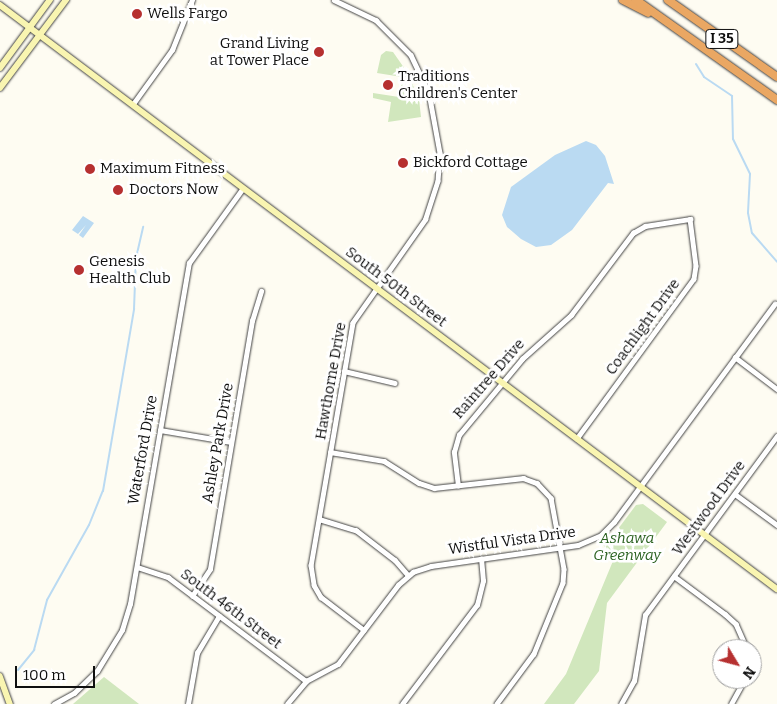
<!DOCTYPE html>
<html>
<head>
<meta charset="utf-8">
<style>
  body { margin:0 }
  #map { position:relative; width:777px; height:704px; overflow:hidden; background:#fefcf2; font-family:Bitter,serif }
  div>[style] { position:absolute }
  .green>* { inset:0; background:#d1e7bd }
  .water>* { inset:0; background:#badaf2 }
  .stream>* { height:2px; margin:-1px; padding:0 1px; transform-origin:1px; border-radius:1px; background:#badaf2 }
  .roads { filter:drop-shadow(0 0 1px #424242) drop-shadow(0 0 1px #424242) }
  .street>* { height:4.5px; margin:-2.25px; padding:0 2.25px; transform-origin:2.25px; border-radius:2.25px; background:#fff }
  .secondary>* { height:5.5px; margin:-2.75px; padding:0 2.75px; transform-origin:2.75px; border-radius:2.75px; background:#f9f5b1 }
  .highway>* { height:8px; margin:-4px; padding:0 4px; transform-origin:4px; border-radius:4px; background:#eaa763 }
  .dots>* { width:14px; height:14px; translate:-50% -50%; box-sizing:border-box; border:2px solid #fff; border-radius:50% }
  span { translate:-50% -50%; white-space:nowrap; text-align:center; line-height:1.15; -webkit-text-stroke:5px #fff; paint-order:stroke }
  .shield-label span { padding:1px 4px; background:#fff; border:1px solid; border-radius:4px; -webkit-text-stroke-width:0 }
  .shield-label { font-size:14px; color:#0f0f0f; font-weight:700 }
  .poi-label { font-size:15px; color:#0f0f0f }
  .left { translate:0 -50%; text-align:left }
  .right { translate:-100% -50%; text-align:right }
  .street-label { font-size:15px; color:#0f0f0f }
  .park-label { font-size:15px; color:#2d6323; font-style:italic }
  .north { position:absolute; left:712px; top:639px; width:50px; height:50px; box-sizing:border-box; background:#fff; border:1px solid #9f9f9f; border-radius:50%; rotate:127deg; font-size:14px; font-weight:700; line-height:20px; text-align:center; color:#0f0f0f }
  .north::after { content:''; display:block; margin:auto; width:18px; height:22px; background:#b63030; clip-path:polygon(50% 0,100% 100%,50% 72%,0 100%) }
  .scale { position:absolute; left:15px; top:666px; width:80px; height:22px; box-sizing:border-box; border:2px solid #0f0f0f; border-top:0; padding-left:6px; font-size:15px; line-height:18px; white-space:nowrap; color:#0f0f0f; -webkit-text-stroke:4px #fff; paint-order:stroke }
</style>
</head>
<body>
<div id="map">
  <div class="green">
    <div style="clip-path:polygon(386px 51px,393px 52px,407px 72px,419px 99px,421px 117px,388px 122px,391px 102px,373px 98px,373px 93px,399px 97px,402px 77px,377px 73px,381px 55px)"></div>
    <div style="clip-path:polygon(643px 504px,667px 522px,607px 603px,599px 671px,574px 704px,544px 704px,566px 674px,613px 561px,602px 543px,615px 533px,636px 505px)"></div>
    <div style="clip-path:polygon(104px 677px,139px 704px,73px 704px)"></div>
  </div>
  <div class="water">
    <div style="clip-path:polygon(586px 141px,596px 145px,605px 156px,614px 184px,608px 183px,572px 230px,551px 245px,536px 247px,521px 239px,507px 227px,502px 215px,511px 187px,555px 155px)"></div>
    <div style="clip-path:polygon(83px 216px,94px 223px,83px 238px,79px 235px,86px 225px,78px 234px,72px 230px)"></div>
  </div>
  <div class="stream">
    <div style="left:696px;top:64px;width:15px;rotate:58deg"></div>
    <div style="left:704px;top:77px;width:34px;rotate:34deg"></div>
    <div style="left:732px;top:96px;width:43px;rotate:88.7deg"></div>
    <div style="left:733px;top:139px;width:39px;rotate:64deg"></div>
    <div style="left:750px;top:174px;width:39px;rotate:93deg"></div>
    <div style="left:748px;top:213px;width:20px;rotate:79deg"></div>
    <div style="left:752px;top:233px;width:38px;rotate:49deg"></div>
    <div style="left:18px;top:670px;width:26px;rotate:-51deg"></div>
    <div style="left:34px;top:650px;width:52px;rotate:-75.4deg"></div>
    <div style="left:47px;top:600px;width:86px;rotate:-60.8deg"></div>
    <div style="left:89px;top:525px;width:37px;rotate:-68deg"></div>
    <div style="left:103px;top:491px;width:185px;rotate:-80.3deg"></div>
    <div style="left:134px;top:309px;width:51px;rotate:-87.8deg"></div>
    <div style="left:136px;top:258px;width:32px;rotate:-77deg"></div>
  </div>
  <div class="roads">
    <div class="street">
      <div style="left:334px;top:0;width:47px;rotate:25.5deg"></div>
      <div style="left:376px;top:20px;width:49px;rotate:45deg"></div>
      <div style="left:411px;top:55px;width:42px;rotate:64.7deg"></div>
      <div style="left:429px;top:93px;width:61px;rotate:79.6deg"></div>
      <div style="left:440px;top:153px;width:28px;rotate:94deg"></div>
      <div style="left:438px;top:181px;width:40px;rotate:108deg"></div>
      <div style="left:426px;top:219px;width:127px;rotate:125.1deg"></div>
      <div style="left:353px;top:323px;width:246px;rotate:99.8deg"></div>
      <div style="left:311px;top:565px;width:20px;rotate:81deg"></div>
      <div style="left:314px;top:585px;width:14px;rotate:60deg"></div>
      <div style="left:321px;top:597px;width:54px;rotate:37.5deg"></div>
      <div style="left:133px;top:104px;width:67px;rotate:-54.2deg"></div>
      <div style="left:172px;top:50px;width:54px;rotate:-68.2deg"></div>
      <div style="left:735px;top:357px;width:53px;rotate:37.3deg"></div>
      <div style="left:344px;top:371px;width:52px;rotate:13.2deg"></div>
      <div style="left:160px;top:430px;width:72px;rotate:9.6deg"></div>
      <div style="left:330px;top:452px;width:55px;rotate:9.5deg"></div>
      <div style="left:384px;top:461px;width:41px;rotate:32.2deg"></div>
      <div style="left:419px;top:483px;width:16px;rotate:18deg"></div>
      <div style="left:434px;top:488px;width:90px;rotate:-6.4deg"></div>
      <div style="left:523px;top:478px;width:15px;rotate:20deg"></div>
      <div style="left:537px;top:483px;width:21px;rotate:47deg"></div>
      <div style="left:551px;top:498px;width:72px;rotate:79.6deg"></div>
      <div style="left:564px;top:569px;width:14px;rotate:94deg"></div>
      <div style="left:563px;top:583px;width:77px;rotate:112.2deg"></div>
      <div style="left:534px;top:654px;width:62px;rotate:126.5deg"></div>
      <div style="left:458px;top:486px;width:34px;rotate:-97deg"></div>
      <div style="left:454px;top:452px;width:18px;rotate:-74deg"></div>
      <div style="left:459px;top:435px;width:99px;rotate:-50.3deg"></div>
      <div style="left:522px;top:359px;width:66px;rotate:-41.9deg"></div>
      <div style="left:571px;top:315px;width:103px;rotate:-52.9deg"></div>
      <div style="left:633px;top:233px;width:14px;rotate:-30deg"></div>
      <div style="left:645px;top:226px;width:46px;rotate:-8.8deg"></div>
      <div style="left:690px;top:219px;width:47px;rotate:82.7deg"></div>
      <div style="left:696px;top:266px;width:13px;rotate:99deg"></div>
      <div style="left:694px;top:279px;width:198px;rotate:126.2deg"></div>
      <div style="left:735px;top:494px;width:52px;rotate:36.4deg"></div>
      <div style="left:319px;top:519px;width:39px;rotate:17deg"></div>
      <div style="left:356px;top:530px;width:49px;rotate:37.6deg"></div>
      <div style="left:395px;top:560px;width:20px;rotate:49deg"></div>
      <div style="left:137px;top:567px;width:33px;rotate:18deg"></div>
      <div style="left:168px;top:577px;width:173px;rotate:37deg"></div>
      <div style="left:674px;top:576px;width:64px;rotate:36.7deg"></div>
      <div style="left:725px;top:614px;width:15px;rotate:42deg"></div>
      <div style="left:736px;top:624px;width:27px;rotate:66deg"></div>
      <div style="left:192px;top:596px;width:32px;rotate:-56deg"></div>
      <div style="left:210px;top:569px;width:252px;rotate:-80.4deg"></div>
      <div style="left:252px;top:321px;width:31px;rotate:-73deg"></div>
      <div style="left:54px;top:704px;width:23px;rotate:-29deg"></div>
      <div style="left:74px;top:693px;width:32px;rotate:-44deg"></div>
      <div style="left:97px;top:671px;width:48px;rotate:-58.6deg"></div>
      <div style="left:122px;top:630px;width:27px;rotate:-73deg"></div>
      <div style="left:130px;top:604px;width:346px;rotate:-80.2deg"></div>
      <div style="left:189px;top:263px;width:92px;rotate:-54.2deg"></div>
      <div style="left:188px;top:704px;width:52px;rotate:-80deg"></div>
      <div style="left:197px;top:653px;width:43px;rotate:-59.3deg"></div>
      <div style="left:287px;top:704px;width:30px;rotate:-50deg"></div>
      <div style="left:306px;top:681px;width:36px;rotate:-28deg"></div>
      <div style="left:338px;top:664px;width:99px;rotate:-52.8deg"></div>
      <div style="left:398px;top:585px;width:20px;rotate:-41deg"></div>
      <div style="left:413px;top:572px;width:19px;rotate:-18deg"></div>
      <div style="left:431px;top:566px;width:148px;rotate:-8.1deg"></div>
      <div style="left:578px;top:545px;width:25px;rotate:-23deg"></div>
      <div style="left:601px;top:535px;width:18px;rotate:-45deg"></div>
      <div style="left:614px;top:522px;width:271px;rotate:-53.6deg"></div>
      <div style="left:402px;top:704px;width:124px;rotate:-52.9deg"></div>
      <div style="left:477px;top:605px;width:25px;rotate:-76deg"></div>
      <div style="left:483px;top:581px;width:22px;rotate:-95deg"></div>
      <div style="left:621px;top:704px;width:26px;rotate:-61deg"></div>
      <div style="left:634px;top:681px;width:67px;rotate:-80.5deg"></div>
      <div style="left:645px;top:615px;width:222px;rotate:-53.6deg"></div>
      <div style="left:731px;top:704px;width:29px;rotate:-61deg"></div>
    </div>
    <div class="secondary">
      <div style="left:0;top:5px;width:972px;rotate:36.93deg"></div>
      <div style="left:0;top:68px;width:84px;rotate:-53.7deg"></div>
      <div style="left:0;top:88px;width:110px;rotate:-53.1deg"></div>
      <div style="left:0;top:676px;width:30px;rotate:70deg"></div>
    </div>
    <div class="highway">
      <div style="left:623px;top:0;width:28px;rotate:27deg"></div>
      <div style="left:636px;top:0;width:173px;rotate:35.3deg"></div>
      <div style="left:668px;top:0;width:133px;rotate:35.2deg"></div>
    </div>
  </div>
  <div class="dots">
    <div style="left:137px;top:14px;background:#b63030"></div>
    <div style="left:319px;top:52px;background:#b63030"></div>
    <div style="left:388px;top:85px;background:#b63030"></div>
    <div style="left:403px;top:163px;background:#b63030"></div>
    <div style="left:90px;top:169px;background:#b63030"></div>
    <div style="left:118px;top:190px;background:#b63030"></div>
    <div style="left:79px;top:270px;background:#b63030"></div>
  </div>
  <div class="shield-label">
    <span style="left:722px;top:39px">I 35</span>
  </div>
  <div class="poi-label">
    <span class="left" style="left:147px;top:14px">Wells Fargo</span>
    <span class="right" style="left:309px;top:52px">Grand Living<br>at Tower Place</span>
    <span class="left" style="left:398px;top:85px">Traditions<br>Children's Center</span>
    <span class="left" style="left:413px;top:163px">Bickford Cottage</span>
    <span class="left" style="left:100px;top:169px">Maximum Fitness</span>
    <span class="left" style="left:129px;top:190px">Doctors Now</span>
    <span class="left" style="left:89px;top:270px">Genesis<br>Health Club</span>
  </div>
  <div class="street-label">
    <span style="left:396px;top:287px;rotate:37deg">South 50th Street</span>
    <span style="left:643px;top:327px;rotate:-54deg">Coachlight Drive</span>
    <span style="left:489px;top:379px;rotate:-49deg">Raintree Drive</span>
    <span style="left:331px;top:381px;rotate:-80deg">Hawthorne Drive</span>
    <span style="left:218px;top:443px;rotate:-80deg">Ashley Park Drive</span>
    <span style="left:143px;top:450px;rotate:-80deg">Waterford Drive</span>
    <span style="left:709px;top:508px;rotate:-54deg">Westwood Drive</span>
    <span style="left:512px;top:541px;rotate:-8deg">Wistful Vista Drive</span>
    <span style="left:231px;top:609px;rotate:37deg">South 46th Street</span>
  </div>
  <div class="park-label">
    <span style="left:627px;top:547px">Ashawa<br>Greenway</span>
  </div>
  <div class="north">N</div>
  <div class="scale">100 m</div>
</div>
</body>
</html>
